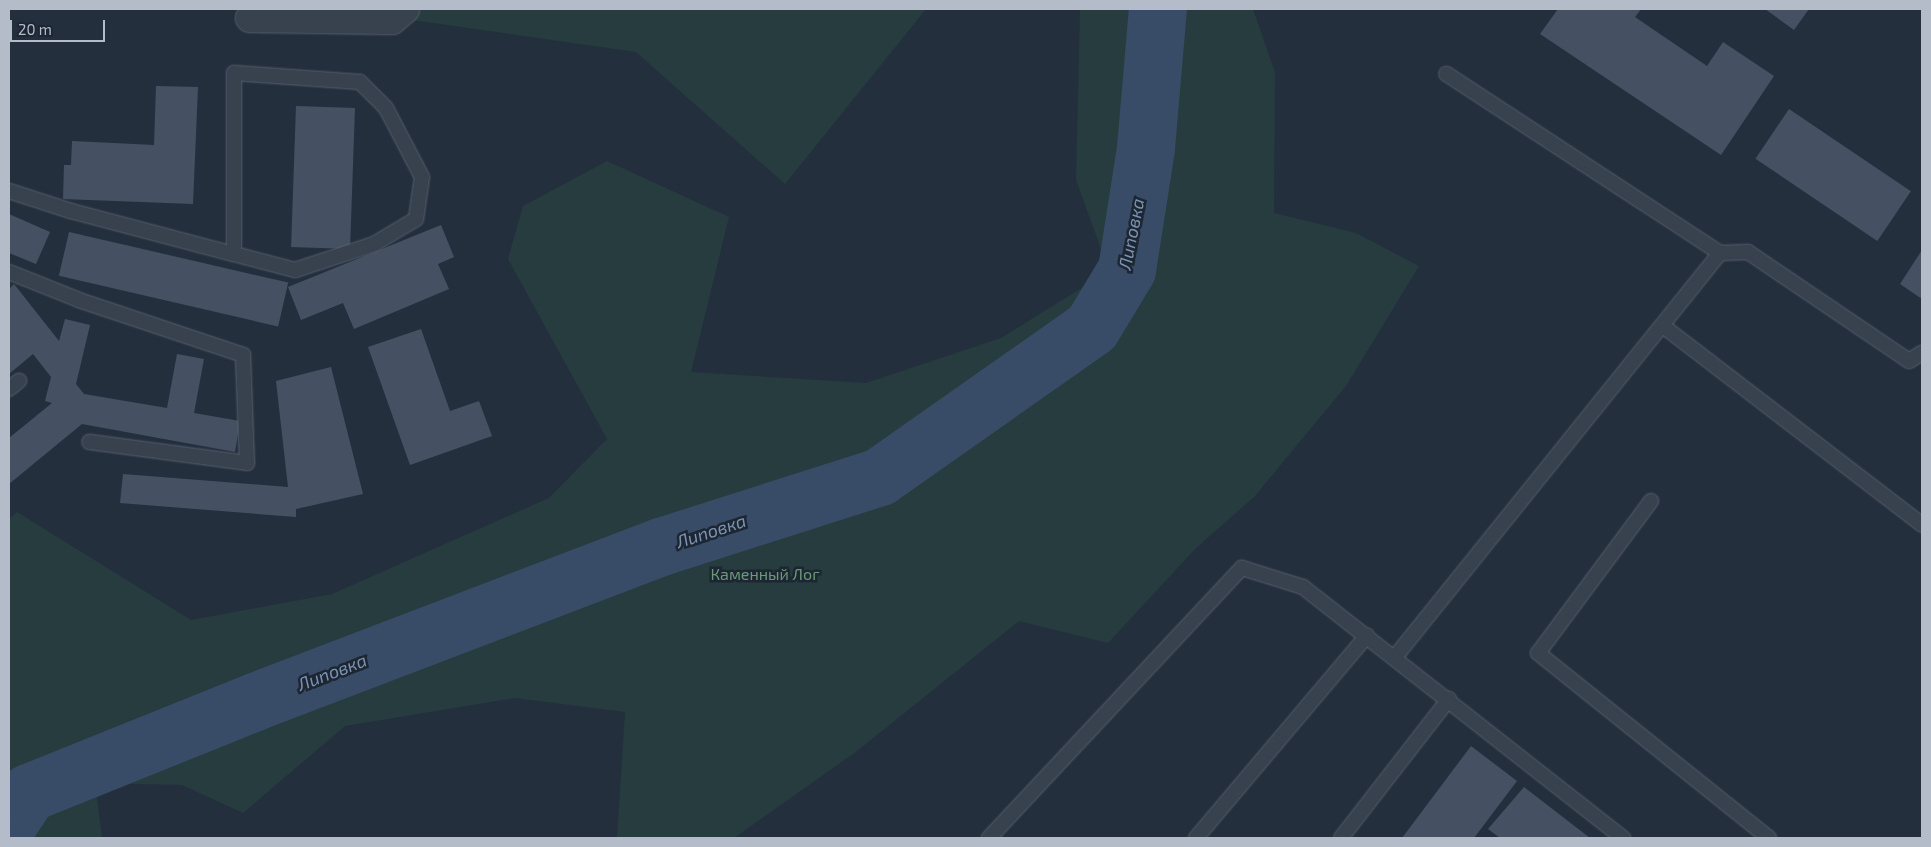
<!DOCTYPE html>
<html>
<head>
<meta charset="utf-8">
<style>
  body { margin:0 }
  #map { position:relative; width:1931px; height:847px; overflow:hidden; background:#242f3e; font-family:"Exo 2",sans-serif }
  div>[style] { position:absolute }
  .green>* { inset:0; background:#263c3f }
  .river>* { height:58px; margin:-29px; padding:0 29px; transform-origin:29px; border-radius:29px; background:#394c67 }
  .building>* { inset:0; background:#455162; transform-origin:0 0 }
  .roads { filter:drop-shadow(0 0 1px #565f6c) drop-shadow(0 0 1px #565f6c) }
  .lane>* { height:14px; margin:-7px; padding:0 7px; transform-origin:7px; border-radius:7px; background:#38414e }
  .street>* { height:28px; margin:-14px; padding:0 14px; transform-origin:14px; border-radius:14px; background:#38414e }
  span { translate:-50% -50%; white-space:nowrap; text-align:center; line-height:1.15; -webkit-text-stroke:5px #1d2633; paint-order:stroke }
  .park-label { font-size:16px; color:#6b9a76 }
  .water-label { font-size:18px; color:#7c92b1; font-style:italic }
  .frame { position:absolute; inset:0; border:10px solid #b4bcc9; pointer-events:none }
  .scale { position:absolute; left:10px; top:20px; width:95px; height:22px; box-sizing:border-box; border:2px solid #b4bcc9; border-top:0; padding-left:6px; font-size:15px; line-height:18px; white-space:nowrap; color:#b4bcc9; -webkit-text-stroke:4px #1d2633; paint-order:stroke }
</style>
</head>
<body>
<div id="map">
  <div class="green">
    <div style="clip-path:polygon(407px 9px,926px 9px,785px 184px,636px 52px,405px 19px)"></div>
    <div style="clip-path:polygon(1080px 9px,1253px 9px,1275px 72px,1274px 213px,1356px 233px,1419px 266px,1346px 386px,1254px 497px,1196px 548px,1108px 643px,1019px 621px,857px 751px,734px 838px,617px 838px,625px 712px,515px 698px,345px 726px,243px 813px,182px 785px,95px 783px,102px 838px,9px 838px,9px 519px,17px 512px,191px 620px,332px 594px,549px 498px,607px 439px,508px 259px,523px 206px,607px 161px,729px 217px,691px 372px,866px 383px,1001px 338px,1109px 271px,1076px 180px)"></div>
  </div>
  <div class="river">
    <div style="left:9px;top:823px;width:36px;rotate:-56deg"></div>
    <div style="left:29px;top:793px;width:244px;rotate:-21.9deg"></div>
    <div style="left:255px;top:702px;width:435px;rotate:-20.9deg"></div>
    <div style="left:661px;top:547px;width:230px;rotate:-17.7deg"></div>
    <div style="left:880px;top:477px;width:259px;rotate:-35.1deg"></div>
    <div style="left:1092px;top:328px;width:68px;rotate:-58.9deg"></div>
    <div style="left:1127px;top:270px;width:123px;rotate:-81.1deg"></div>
    <div style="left:1146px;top:148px;width:140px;rotate:-85.1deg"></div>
  </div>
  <div class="building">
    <div style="clip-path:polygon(1558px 9px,1641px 9px,1635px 17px,1707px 66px,1723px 42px,1774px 76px,1721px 155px,1540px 34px)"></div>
    <div style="clip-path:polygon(1765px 9px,1809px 9px,1794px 30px)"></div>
    <div style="clip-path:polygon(156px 86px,198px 87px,193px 204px,63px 199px,64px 165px,71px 165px,72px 141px,154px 145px)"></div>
    <div style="left:296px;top:106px;width:59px;height:141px;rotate:2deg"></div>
    <div style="left:1789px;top:109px;width:147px;height:60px;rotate:34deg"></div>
    <div style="clip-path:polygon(9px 214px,50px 232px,36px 264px,9px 253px)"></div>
    <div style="clip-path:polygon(441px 225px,454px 257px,438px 264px,449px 289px,354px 329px,343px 303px,301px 320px,288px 287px)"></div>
    <div style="left:69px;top:232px;width:225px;height:45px;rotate:13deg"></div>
    <div style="clip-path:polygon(1922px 250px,1922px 299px,1900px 284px)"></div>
    <div style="clip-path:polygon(14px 284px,59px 341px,65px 319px,90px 325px,76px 384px,84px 394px,167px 408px,177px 354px,204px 359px,194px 413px,240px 421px,235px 452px,82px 424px,9px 484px,9px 438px,52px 403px,45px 401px,51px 377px,33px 354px,9px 374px,9px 289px)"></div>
    <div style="clip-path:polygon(421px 329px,450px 411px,479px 401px,492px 436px,410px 465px,368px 347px)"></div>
    <div style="clip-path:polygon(331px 367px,363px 494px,296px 509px,296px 517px,120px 503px,123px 474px,288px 487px,276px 381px)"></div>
    <div style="clip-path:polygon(1471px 746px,1517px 781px,1474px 838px,1402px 838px)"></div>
    <div style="clip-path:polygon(1524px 787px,1590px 838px,1500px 838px,1488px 829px)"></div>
  </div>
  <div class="roads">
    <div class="lane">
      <div style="left:9px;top:191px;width:65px;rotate:17.9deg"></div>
      <div style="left:71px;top:211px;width:169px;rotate:14.8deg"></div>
      <div style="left:234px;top:254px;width:63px;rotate:14.7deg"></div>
      <div style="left:295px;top:270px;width:83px;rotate:-18.2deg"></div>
      <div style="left:374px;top:244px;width:49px;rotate:-30.8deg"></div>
      <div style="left:416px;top:219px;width:42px;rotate:-81.9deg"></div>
      <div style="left:422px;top:177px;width:78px;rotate:-117.6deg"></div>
      <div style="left:386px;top:108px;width:37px;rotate:-135deg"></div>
      <div style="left:360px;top:82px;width:126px;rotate:-175.9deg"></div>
      <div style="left:234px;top:73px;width:181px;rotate:90deg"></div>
      <div style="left:1720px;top:253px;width:28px;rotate:-2deg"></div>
      <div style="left:1748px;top:252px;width:194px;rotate:34.1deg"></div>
      <div style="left:1909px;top:361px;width:15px;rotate:-32deg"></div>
      <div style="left:9px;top:272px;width:75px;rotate:21.8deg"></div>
      <div style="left:79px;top:300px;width:173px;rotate:18.5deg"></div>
      <div style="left:243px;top:355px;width:108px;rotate:87.9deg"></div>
      <div style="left:247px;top:463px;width:159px;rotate:-172.4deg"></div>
      <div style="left:1663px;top:326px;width:327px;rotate:37.5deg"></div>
      <div style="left:9px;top:389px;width:13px;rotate:-39deg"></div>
      <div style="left:1651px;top:501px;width:189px;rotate:126.6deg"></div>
      <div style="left:1538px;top:653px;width:296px;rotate:38.7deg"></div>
      <div style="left:1395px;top:657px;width:518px;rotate:-51.18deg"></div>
      <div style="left:1720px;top:253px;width:327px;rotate:-146.8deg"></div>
      <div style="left:989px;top:838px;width:370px;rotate:-46.9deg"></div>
      <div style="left:1242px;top:568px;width:64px;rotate:17.3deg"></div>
      <div style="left:1303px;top:587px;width:407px;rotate:38.1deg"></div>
      <div style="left:1196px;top:838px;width:265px;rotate:-49.8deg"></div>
      <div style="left:1341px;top:838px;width:176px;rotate:-52.2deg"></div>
    </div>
    <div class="street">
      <div style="left:250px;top:18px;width:142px;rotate:0.8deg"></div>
      <div style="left:392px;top:20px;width:17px;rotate:-40deg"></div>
    </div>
  </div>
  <div class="park-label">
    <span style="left:765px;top:574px">Каменный Лог</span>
  </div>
  <div class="water-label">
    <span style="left:1131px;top:234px;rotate:-79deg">Липовка</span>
    <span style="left:711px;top:531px;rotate:-18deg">Липовка</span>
    <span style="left:332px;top:672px;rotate:-21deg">Липовка</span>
  </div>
  <div class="frame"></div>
  <div class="scale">20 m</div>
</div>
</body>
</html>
